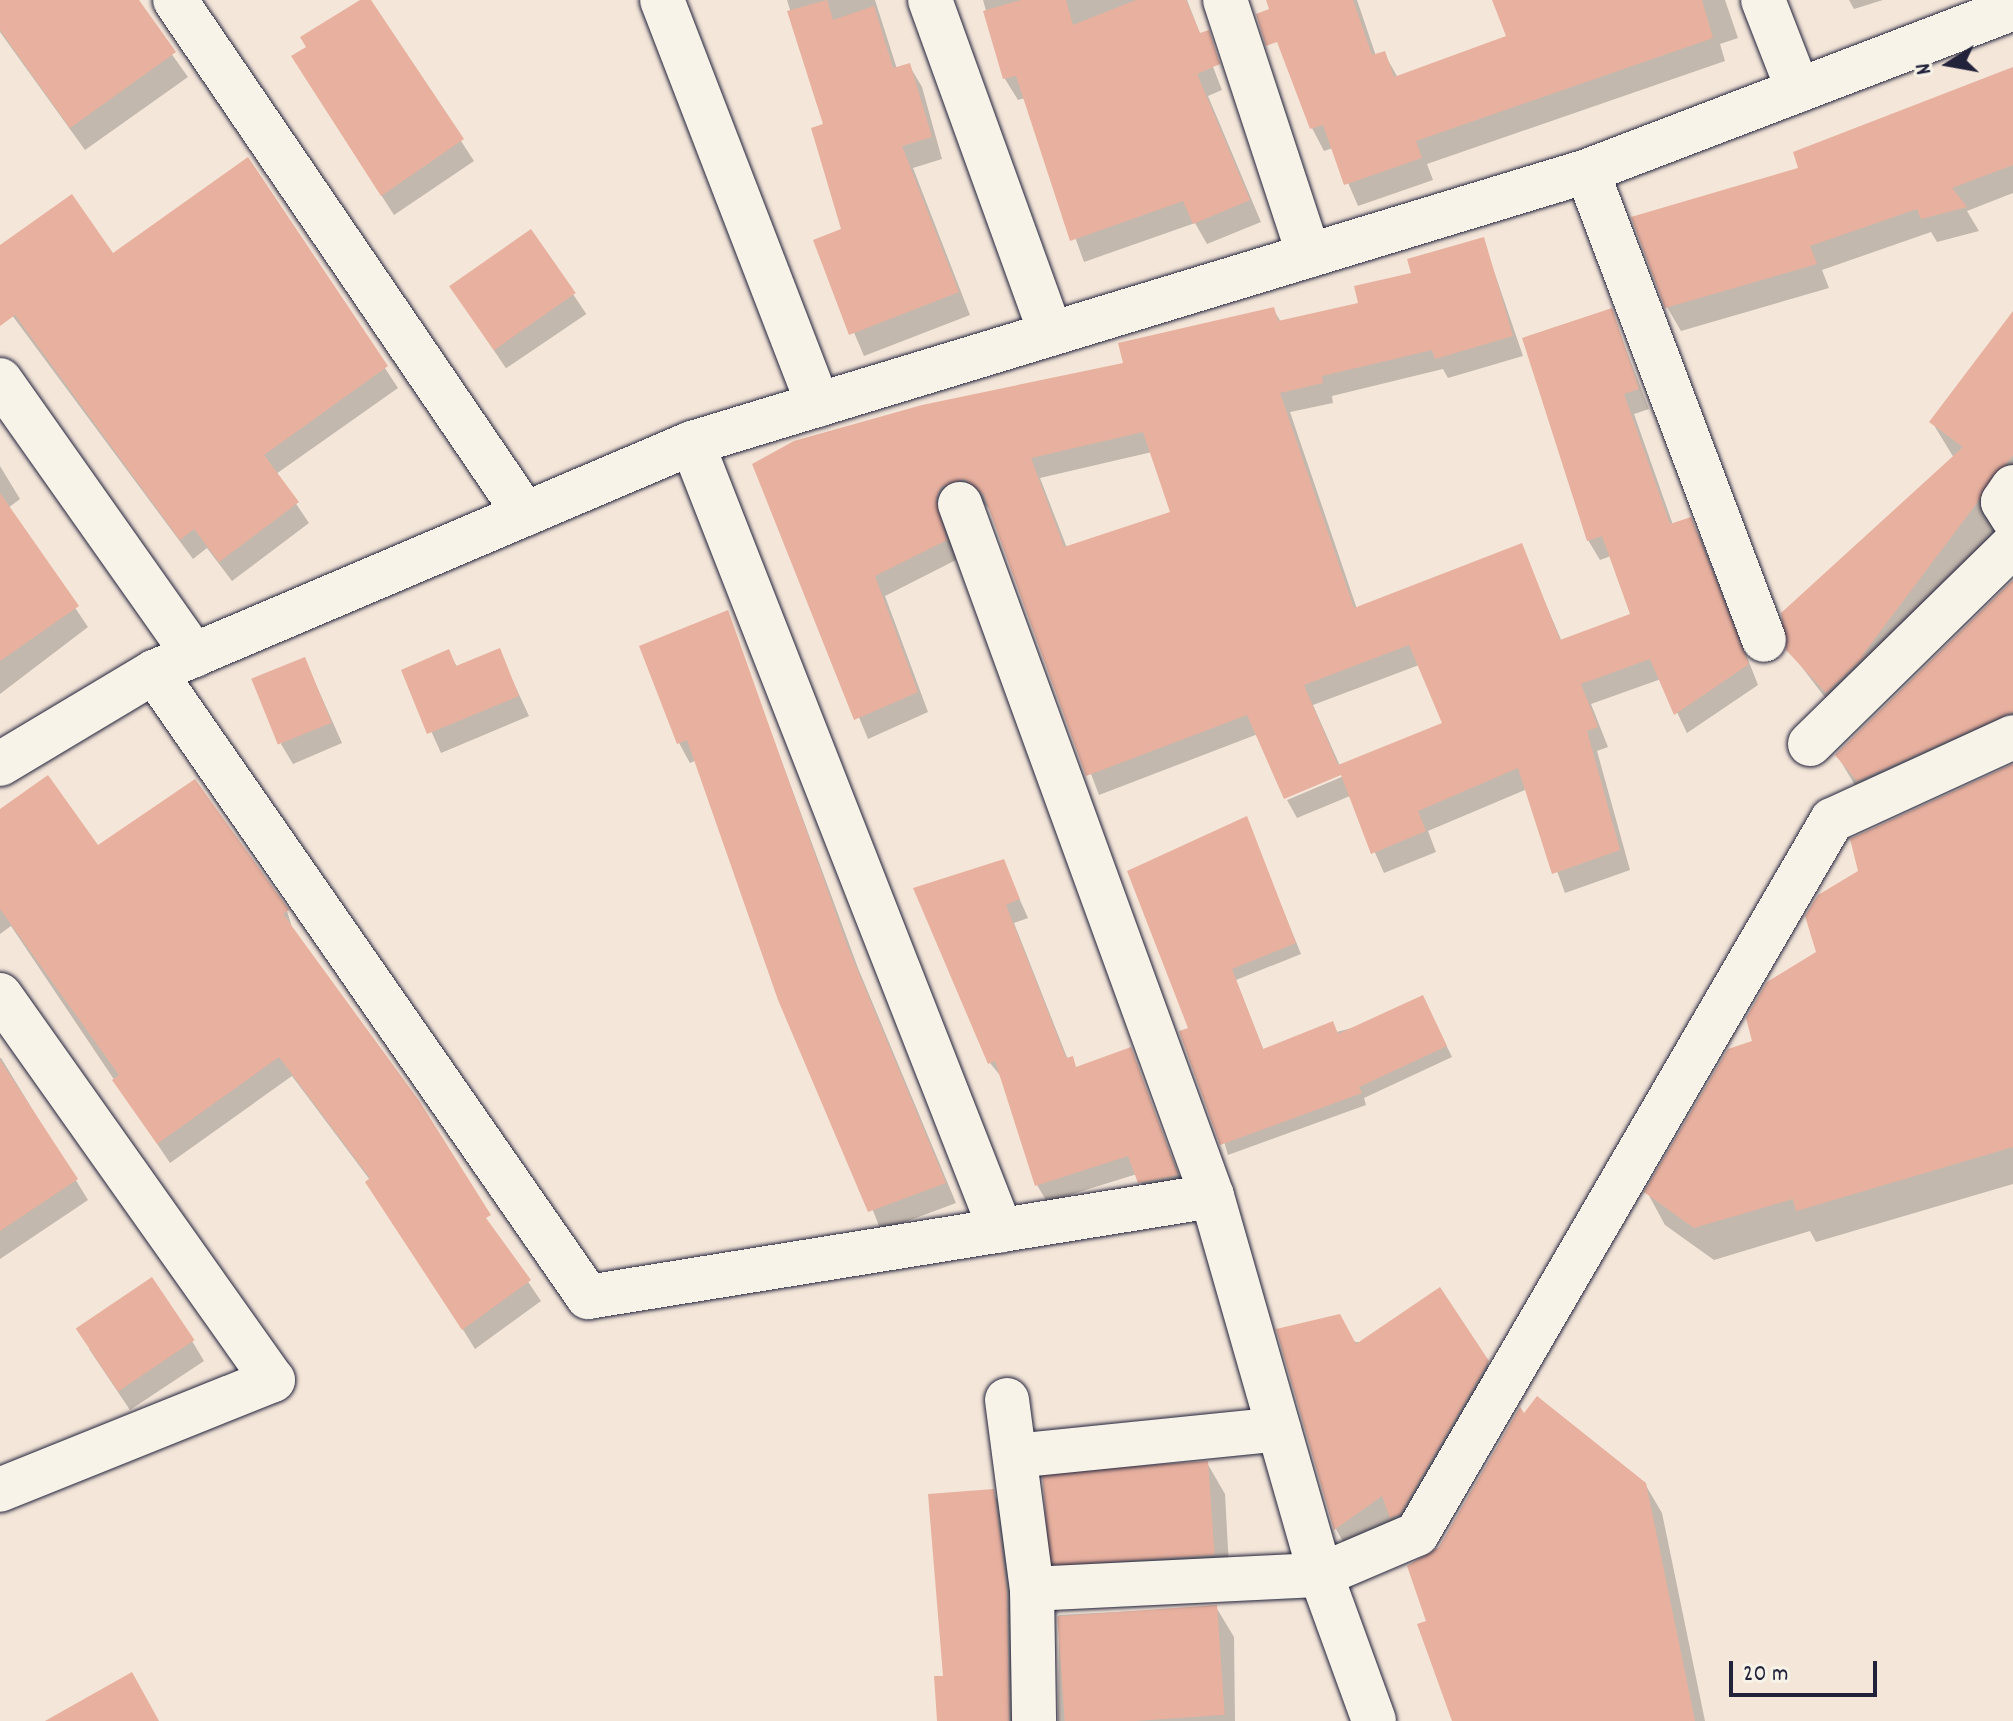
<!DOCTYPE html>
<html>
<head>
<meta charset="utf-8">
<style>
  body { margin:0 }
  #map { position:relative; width:2013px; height:1721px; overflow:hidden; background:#f4e6d9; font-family:Dekko,sans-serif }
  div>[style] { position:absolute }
  .shadow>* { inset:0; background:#0003; transform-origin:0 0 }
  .building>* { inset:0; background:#e8b19f; transform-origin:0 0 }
  .roads { filter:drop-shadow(0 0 2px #22223b) drop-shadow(0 0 2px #22223b) }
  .street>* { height:44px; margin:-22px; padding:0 22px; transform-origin:22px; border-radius:22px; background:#f7f3e8 }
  span { translate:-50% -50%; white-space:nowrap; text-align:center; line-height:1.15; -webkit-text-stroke:6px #f7f3e8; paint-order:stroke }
  .north { position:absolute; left:1909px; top:24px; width:80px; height:80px; -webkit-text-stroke:6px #f7f3e8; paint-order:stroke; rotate:259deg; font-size:22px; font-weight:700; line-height:32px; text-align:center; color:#22223b }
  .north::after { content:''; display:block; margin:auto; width:28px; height:36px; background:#22223b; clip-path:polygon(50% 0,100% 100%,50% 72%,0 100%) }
  .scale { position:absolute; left:1729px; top:1661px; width:148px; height:36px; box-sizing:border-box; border:4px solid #22223b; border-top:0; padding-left:10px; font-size:24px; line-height:28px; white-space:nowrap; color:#22223b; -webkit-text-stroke:6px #f7f3e8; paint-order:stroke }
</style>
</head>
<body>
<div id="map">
  <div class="shadow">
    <div style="clip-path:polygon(0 0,133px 0,188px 77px,85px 150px,0 32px)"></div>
    <div style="clip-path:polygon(369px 0,474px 161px,394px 215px,305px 77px,309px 48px)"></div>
    <div style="clip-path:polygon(787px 0,875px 0,897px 69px,909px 65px,922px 87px,942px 159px,913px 168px,970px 315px,864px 356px,815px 241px,843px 230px,826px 125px)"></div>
    <div style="clip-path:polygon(983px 0,1187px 0,1222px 90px,1208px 96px,1261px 222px,1207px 244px,1195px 223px,1084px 262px,1025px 98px,1018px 100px,1005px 79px)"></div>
    <div style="clip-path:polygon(1269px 0,1357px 0,1376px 56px,1384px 53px,1398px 78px,1509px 37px,1494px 0,1725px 0,1738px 38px,1720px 44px,1725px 61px,1427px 164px,1433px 180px,1358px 206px,1333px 148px,1324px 151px,1312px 128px)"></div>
    <div style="clip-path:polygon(1849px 0,1883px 0,1854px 9px)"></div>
    <div style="clip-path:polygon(2013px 70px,2013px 193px,1967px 211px,1979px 231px,1937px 242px,1931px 232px,1822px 270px,1829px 288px,1681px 331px,1667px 307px,1800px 169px)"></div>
    <div style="clip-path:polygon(248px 160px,398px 388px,276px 474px,309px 523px,232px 581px,207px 548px,193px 559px,0 299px,0 247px,113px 256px)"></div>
    <div style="left:531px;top:232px;width:99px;height:97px;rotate:56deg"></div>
    <div style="clip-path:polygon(evenodd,1483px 239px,1523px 356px,1448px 378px,1443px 369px,1332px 396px,1333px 403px,1290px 412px,1357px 609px,1521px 546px,1562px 642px,1632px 615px,1611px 556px,1600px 560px,1588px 540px,1611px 310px,1649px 409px,1634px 414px,1673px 525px,1690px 519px,1701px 539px,1758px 685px,1687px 733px,1661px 679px,1591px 704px,1608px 747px,1597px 751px,1630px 870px,1565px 893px,1527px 789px,1428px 831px,1436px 852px,1384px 873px,1350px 796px,1297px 818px,1287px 800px,1351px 773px,1258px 734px,1099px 795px,991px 510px,978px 499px,946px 520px,956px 560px,885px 596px,928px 712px,868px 739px,755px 465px,1125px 364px,1273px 309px,1281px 322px,1361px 305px,1483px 239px,1152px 452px,1173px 513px,1067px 548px,1040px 478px,1152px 452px,1483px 239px,1419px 665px,1445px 724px,1340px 766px,1313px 705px,1419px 665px)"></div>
    <div style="clip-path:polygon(2013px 314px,2013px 512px,1846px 725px,1788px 649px,1954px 458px,1932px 422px)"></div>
    <div style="clip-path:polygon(0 466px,20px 499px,8px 508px,88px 627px,0 694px)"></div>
    <div style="clip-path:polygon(2013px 583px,2013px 753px,1856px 787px,1837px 755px)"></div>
    <div style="clip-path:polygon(727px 613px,858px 968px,956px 1203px,881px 1231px,697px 760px,690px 763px,679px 743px)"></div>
    <div style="clip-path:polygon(499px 651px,529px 716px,441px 753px,404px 671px,448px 652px,458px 668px)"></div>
    <div style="clip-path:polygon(305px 660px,342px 743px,293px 764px,281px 744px)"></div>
    <div style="clip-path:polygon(2013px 767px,2013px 1184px,1816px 1242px,1810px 1231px,1714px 1260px,1665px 1225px,1647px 1192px,1818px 953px,1860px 872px)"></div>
    <div style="clip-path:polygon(0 811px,287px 911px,294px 934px,541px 1301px,475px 1349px,370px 1180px,292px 1076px,170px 1163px,11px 926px,0 934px)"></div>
    <div style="clip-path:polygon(1246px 819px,1301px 954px,1236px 980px,1264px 1051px,1428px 1008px,1452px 1057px,1364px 1098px,1366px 1105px,1228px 1155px,1190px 1029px)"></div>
    <div style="clip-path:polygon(1003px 862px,1028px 918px,1014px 923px,1068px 1060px,1077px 1068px,1130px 1050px,1186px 1193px,1150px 1200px,1137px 1174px,1047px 1202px,1037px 1185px,1003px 1079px,990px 1063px)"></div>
    <div style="clip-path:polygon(1px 1058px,88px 1200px,0 1259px,0 1058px)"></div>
    <div style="clip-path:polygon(1279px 1330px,1487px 1362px,1503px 1389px,1415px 1541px,1351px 1556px,1336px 1529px)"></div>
    <div style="clip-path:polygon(192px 1341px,204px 1361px,130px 1410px,89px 1349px)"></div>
    <div style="clip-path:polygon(1207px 1463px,1225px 1494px,1230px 1585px,1073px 1593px,1056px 1562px)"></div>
    <div style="clip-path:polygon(1645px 1484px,1662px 1513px,1705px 1721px,1453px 1721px)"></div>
    <div style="clip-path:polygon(992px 1491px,1010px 1521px,1025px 1721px,939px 1721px)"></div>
    <div style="clip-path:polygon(1216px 1607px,1234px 1637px,1235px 1721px,1058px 1721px,1059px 1615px)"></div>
  </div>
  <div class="building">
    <div style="clip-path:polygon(0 0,139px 0,176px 52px,70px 128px,0 30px)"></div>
    <div style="clip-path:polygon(360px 0,371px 0,464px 139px,381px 196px,291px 56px,306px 47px,300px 37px)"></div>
    <div style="clip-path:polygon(827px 0,833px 20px,874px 6px,893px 68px,910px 63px,932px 137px,902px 146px,959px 292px,849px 335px,813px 240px,841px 229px,811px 128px,823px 124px,787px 11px)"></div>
    <div style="clip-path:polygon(1021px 0,1066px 0,1073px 25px,1136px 0,1186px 0,1200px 33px,1209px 30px,1220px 64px,1197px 74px,1250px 200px,1193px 224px,1183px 201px,1070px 241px,1016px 76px,1003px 79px,983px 11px)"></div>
    <div style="clip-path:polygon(1266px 0,1353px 0,1372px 55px,1385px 51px,1394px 77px,1506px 36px,1492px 0,1702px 0,1713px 38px,1416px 141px,1422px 158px,1344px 185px,1323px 125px,1310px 129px,1277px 42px,1266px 46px,1256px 14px,1269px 9px)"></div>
    <div style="clip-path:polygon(2013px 67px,2013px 165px,1952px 188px,1967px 207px,1921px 219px,1917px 209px,1810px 246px,1817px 264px,1665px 308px,1631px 217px,1798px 168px,1793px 152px)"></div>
    <div style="clip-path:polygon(248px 157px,388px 366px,264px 455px,299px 502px,219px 562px,194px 529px,180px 540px,15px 315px,0 326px,0 245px,72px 194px,113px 253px)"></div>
    <div style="left:531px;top:229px;width:78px;height:100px;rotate:55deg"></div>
    <div style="clip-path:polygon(evenodd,1484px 237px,1513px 336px,1435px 359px,1432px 350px,1322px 376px,1323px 383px,1280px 393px,1354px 608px,1522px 543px,1560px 640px,1630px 614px,1602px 536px,1587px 541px,1522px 338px,1612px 308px,1639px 389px,1624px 394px,1670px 524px,1691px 517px,1749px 664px,1674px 715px,1650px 659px,1581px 684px,1598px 727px,1587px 731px,1620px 850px,1552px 874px,1518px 768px,1418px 811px,1426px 831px,1371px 854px,1341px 775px,1284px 799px,1247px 715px,1086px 776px,984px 495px,964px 479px,941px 487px,936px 499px,947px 540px,875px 576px,918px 692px,854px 720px,752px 464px,794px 441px,922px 405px,1123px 363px,1118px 343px,1274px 307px,1278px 321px,1358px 303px,1354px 286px,1411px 273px,1407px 259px,1484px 237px,1143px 432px,1170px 512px,1064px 547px,1031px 458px,1143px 432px,1484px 237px,1409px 645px,1442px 723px,1338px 765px,1304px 685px,1409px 645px)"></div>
    <div style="clip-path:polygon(2013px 311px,2013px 455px,1861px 657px,1869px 652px,1826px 693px,1786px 650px,1781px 613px,1963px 447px,1929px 422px)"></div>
    <div style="clip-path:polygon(0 493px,79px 606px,0 661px)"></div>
    <div style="clip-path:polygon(2013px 580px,2013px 712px,1857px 781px,1835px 755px)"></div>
    <div style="clip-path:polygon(728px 610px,847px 945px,946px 1183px,868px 1212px,778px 1000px,687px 740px,677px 744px,639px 646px)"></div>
    <div style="clip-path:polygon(500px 648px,519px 696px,427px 734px,401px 670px,449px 649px,456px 666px)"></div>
    <div style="left:305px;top:657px;width:71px;height:58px;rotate:68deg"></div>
    <div style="clip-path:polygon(2013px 764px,2013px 1147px,1796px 1211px,1793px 1199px,1694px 1228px,1644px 1192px,1728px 1049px,1752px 1041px,1746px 1018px,1767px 982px,1816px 952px,1805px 916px,1818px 895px,1858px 871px,1850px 839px)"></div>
    <div style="clip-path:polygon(48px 775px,98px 845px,195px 779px,289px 910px,283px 914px,420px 1102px,491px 1215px,486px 1218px,531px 1280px,462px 1330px,365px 1182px,370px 1178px,279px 1057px,157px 1144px,112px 1080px,119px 1075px,0 909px,0 809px)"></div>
    <div style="clip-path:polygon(1247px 816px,1296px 943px,1232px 969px,1263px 1049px,1333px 1021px,1338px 1034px,1423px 995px,1447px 1046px,1359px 1087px,1362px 1093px,1220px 1145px,1179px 1031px,1188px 1028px,1127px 871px)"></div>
    <div style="clip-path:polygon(1004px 859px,1020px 899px,1006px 905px,1066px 1058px,1073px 1056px,1076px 1067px,1131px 1047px,1178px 1175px,1138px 1183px,1128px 1156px,1035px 1186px,995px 1061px,988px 1064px,913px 888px)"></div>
    <div style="clip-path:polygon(0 1060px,78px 1179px,0 1231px)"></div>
    <div style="left:152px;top:1277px;width:76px;height:92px;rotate:56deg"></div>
    <div style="clip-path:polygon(1440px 1287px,1489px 1361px,1400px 1514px,1390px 1518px,1382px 1496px,1334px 1530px,1276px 1329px,1340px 1314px,1356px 1344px)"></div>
    <div style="clip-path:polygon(1537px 1396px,1646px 1483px,1695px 1721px,1452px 1721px,1417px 1624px,1426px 1621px,1407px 1566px,1439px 1547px,1520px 1407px,1524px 1413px)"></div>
    <div style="left:1208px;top:1461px;width:94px;height:166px;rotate:86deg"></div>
    <div style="clip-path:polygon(994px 1489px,1007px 1591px,1009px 1721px,937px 1721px,934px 1676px,943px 1676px,928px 1494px)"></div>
    <div style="left:1217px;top:1605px;width:110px;height:160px;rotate:86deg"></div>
    <div style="clip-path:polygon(132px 1672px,159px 1721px,45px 1721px)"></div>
  </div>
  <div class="roads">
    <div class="street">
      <div style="left:175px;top:0;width:622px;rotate:55.75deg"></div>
      <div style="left:662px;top:0;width:434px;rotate:68.9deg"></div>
      <div style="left:930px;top:0;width:355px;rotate:70.1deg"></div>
      <div style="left:1225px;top:0;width:269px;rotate:71.8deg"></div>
      <div style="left:1763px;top:0;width:97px;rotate:68.7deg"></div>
      <div style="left:1587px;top:171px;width:501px;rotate:69.32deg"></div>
      <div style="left:0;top:380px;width:337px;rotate:54.8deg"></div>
      <div style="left:692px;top:443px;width:846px;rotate:68.59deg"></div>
      <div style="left:2013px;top:487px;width:18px;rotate:124deg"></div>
      <div style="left:2003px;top:502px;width:19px;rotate:58deg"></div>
      <div style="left:960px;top:504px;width:736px;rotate:69.99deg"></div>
      <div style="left:1212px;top:1196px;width:394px;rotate:74deg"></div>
      <div style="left:1321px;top:1575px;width:155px;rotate:70deg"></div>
      <div style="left:154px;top:672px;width:761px;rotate:55.22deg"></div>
      <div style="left:588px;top:1297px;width:632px;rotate:-9.19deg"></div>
      <div style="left:1810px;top:744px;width:284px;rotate:-44.4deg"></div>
      <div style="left:0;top:764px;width:179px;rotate:-30.9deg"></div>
      <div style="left:154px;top:672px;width:585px;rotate:-23.06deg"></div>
      <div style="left:692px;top:443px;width:935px;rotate:-16.9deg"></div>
      <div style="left:1587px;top:171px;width:456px;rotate:-20.9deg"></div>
      <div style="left:0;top:995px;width:472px;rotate:54.7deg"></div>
      <div style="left:273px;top:1380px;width:294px;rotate:158.1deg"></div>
      <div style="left:1007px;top:1400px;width:191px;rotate:82.5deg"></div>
      <div style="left:1032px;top:1589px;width:132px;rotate:89.1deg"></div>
      <div style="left:1015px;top:1456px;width:265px;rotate:-5.8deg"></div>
      <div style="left:1032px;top:1589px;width:289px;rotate:-2.8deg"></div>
      <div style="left:1321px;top:1575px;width:104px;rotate:-23.1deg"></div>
      <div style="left:1417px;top:1534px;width:826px;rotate:-59.83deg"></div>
      <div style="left:1832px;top:820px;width:199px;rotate:-24.6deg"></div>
    </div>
  </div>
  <div class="north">N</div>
  <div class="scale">20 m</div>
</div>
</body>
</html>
